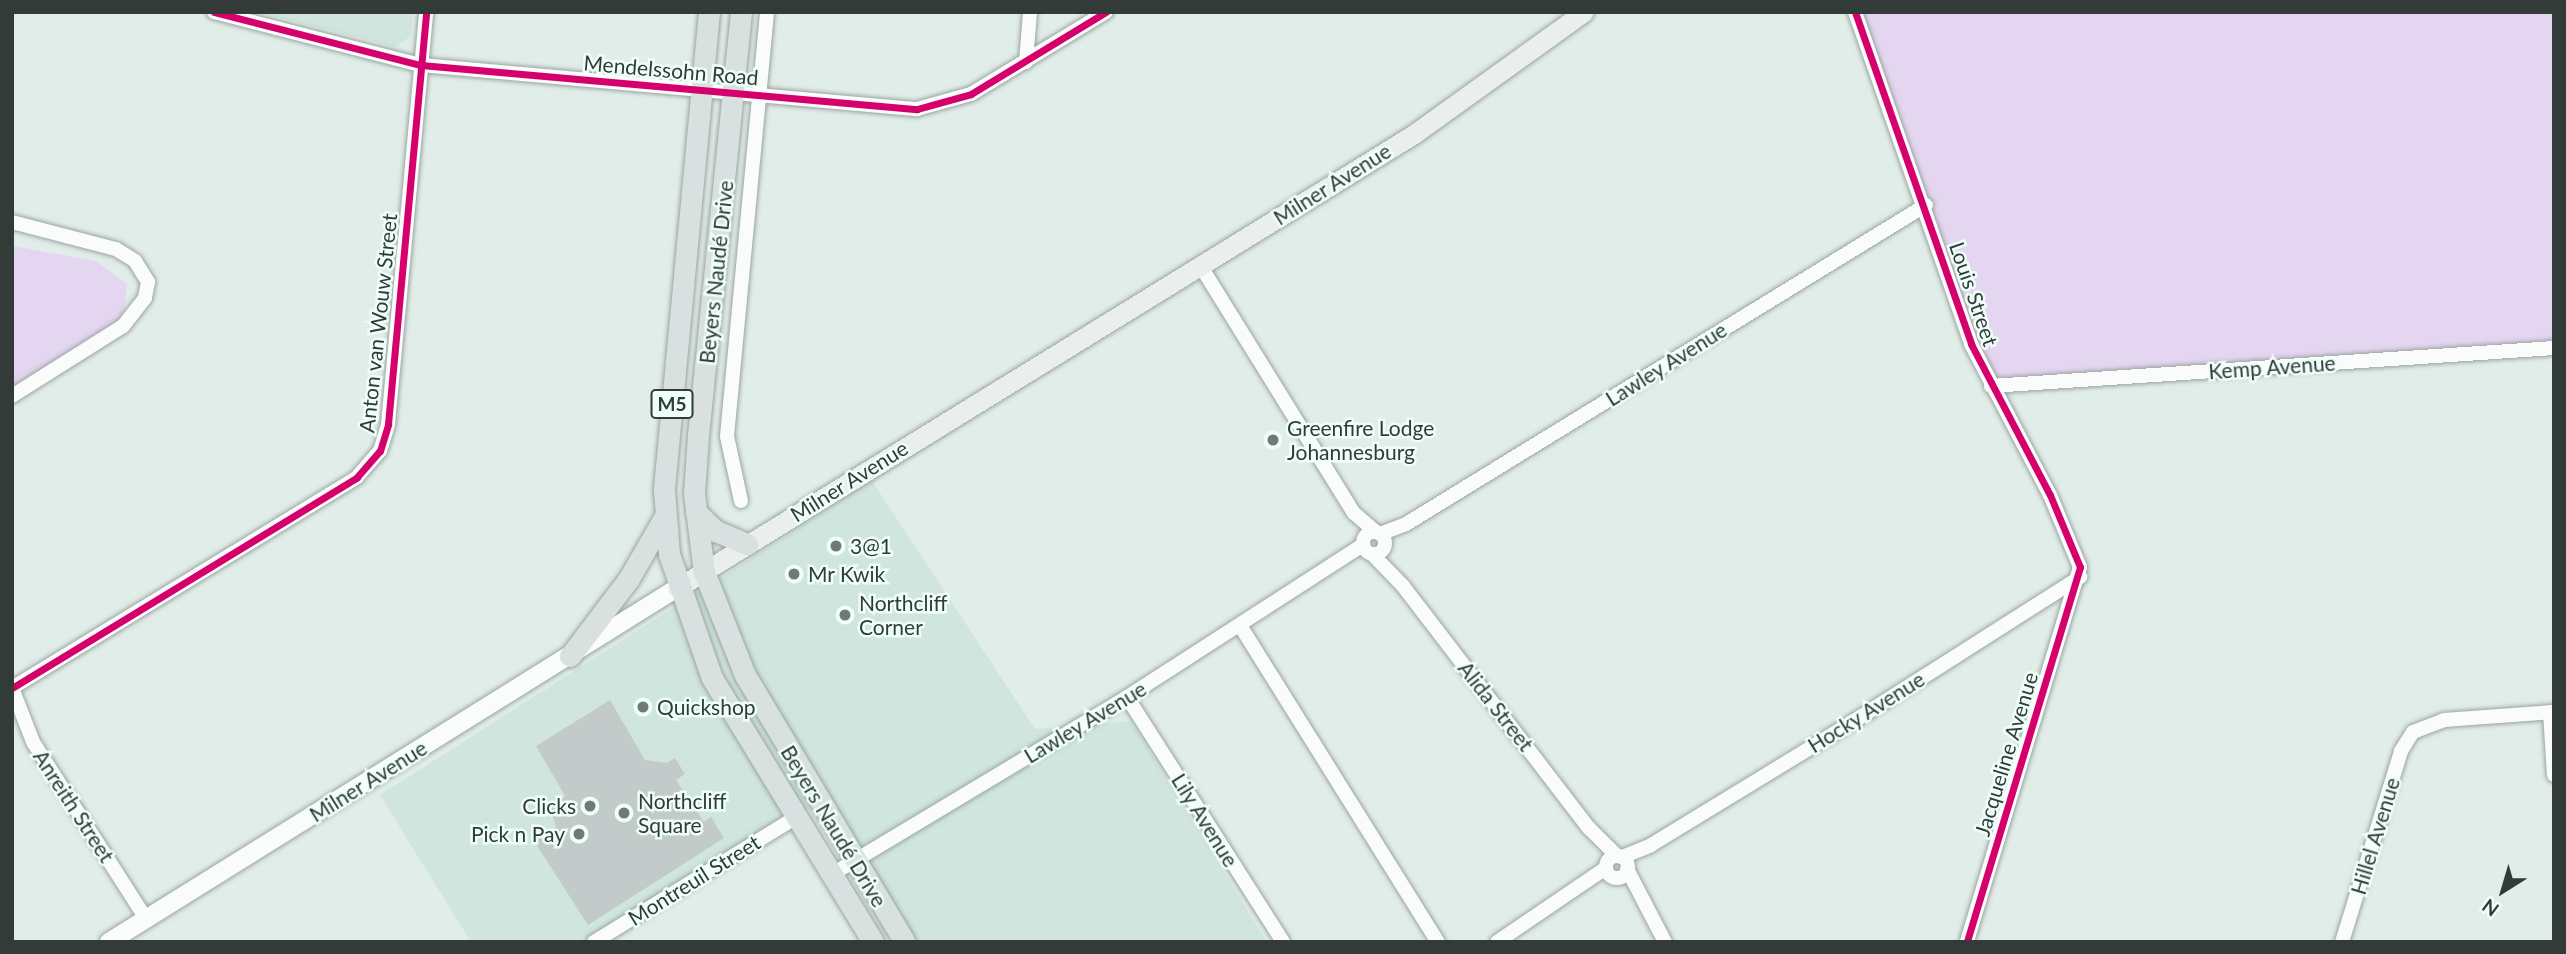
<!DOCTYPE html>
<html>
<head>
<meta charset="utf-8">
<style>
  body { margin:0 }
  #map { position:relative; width:2566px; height:954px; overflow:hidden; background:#e1ede9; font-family:Lato,sans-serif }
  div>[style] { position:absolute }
  .built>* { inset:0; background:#cfe5de }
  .green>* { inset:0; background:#e4d5f0 }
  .building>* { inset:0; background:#c2cbc9 }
  .roads { filter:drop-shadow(0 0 2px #9ba5a2) drop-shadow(0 0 2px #9ba5a2) }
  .minor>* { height:14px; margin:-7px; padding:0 7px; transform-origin:7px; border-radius:7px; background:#fafcfc }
  .minor>.ring { margin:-7px; padding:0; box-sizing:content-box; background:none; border:14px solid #fafcfc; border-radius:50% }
  .tertiary>* { height:18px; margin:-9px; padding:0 9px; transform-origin:9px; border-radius:9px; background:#fafcfc }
  .secondary>* { height:19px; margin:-9.5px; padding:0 9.5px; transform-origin:9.5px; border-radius:9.5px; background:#eaefed }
  .primary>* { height:21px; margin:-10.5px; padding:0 10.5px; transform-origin:10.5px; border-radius:10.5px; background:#d8e1df }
  .cycleway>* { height:7px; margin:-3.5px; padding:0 3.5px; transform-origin:3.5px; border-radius:3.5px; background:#d6006c }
  .dots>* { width:19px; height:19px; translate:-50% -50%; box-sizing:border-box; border:4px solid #edfff8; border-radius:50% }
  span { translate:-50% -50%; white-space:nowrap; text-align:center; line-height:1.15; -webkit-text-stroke:5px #edfff8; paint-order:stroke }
  .shield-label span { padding:2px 5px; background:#edfff8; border:2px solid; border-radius:5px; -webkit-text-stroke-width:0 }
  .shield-label { font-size:19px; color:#333b38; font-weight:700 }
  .street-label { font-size:21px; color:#333b38 }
  .poi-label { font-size:21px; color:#333b38 }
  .left { translate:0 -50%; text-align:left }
  .right { translate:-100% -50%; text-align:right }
  .frame { position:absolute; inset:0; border:14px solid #333b38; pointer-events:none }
  .north { position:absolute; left:2468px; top:856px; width:70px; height:70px; -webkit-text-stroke:5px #edfff8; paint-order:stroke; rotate:217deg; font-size:19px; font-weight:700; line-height:28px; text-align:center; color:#333b38 }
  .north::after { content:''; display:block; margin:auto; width:24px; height:32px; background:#333b38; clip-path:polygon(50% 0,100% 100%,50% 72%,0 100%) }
</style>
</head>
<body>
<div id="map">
  <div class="built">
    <div style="clip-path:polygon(257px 12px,413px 12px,411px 36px,395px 47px)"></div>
    <div style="clip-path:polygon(872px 481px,1035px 729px,1131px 721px,1267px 942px,910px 942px,820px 802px,588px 942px,471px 942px,380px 795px)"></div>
  </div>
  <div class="green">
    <div style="clip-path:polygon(1852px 12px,2554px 12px,2554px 348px,1991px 386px)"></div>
    <div style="clip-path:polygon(12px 246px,96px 261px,127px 284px,123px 323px,21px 389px,12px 387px)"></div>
  </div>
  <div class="building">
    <div style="clip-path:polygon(610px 700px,645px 760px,667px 763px,675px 758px,685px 774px,676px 780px,704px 822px,711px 817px,724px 838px,588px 925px,534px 841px,556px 827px,551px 809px,565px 796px,536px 746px)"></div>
  </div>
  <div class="roads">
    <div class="minor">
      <div style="left:214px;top:12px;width:214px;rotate:14.4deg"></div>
      <div style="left:421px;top:65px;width:498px;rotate:5.1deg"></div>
      <div style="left:917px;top:109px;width:56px;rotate:-15.5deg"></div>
      <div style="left:971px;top:94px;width:158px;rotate:-31.3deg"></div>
      <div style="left:1855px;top:12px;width:352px;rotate:70.7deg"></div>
      <div style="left:1971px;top:344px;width:170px;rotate:62.4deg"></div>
      <div style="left:2050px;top:495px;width:78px;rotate:67.4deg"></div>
      <div style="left:2080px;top:567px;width:392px;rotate:106.8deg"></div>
      <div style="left:1026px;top:62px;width:50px;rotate:-85.4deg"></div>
      <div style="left:12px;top:222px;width:107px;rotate:14.6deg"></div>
      <div style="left:116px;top:249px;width:22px;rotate:32deg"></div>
      <div style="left:135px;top:261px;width:25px;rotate:58deg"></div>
      <div style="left:148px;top:282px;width:16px;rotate:101deg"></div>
      <div style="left:145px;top:298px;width:36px;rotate:128deg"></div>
      <div style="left:123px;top:326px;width:131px;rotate:147.8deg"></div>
      <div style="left:1200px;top:265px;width:292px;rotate:58.2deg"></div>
      <div style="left:1354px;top:513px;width:29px;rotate:41deg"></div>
      <div style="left:1991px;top:386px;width:564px;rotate:-3.86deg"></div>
      <div style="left:741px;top:501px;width:66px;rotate:-102.2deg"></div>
      <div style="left:727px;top:436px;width:426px;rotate:-84.6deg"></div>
      <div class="ring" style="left:1363px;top:532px;width:8px;height:8px"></div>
      <div style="left:1380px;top:534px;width:28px;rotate:-21deg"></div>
      <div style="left:1406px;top:524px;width:610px;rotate:-31.53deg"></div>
      <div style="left:1373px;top:555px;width:43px;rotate:45.9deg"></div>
      <div style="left:1403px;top:586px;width:305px;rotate:52.5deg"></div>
      <div style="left:1589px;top:828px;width:40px;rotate:45deg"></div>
      <div style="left:1241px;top:627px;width:372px;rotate:58deg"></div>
      <div style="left:12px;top:688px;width:404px;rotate:-31.4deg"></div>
      <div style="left:357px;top:477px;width:35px;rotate:-49deg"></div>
      <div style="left:380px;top:451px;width:28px;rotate:-73deg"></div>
      <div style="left:388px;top:424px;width:414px;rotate:-84.7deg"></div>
      <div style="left:12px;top:688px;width:58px;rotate:68.7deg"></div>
      <div style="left:33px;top:742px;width:210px;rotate:57.4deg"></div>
      <div style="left:1127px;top:697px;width:290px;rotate:57.5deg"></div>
      <div style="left:2550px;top:712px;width:63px;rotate:86.4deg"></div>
      <div class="ring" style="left:1606px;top:856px;width:8px;height:8px"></div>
      <div style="left:1622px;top:857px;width:31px;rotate:-22deg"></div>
      <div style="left:1651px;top:845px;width:234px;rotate:-31.4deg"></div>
      <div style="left:1851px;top:723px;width:272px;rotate:-32.5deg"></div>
      <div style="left:1627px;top:869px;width:82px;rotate:62.5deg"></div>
      <div style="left:831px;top:875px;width:345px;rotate:-31deg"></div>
      <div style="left:1127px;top:697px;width:281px;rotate:-32.8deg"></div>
      <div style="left:594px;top:942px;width:236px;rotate:-31.7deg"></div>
      <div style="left:1497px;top:942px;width:132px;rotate:-34.2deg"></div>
      <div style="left:2342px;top:942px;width:200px;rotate:-72.8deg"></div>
      <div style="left:2401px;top:751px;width:22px;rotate:-58deg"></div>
      <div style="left:2413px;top:732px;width:33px;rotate:-21deg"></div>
      <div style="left:2444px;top:720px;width:110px;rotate:-4.2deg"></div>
    </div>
    <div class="tertiary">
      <div style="left:109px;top:942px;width:669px;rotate:-31.93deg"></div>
    </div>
    <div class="secondary">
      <div style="left:677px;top:588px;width:866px;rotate:-31.63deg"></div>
      <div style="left:1414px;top:134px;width:209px;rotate:-35.7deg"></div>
    </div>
    <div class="primary">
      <div style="left:709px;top:12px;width:480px;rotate:95.4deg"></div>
      <div style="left:664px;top:490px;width:64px;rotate:85.5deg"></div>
      <div style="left:669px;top:554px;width:131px;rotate:70.9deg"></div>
      <div style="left:712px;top:678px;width:309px;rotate:58.6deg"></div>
      <div style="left:741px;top:12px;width:426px;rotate:95.8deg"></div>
      <div style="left:698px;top:436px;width:57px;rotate:94deg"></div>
      <div style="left:694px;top:493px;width:80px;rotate:82.8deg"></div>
      <div style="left:704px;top:572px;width:111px;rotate:68.3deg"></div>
      <div style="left:745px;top:675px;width:311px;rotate:59.1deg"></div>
      <div style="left:696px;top:512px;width:28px;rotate:44deg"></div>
      <div style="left:716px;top:531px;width:34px;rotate:23deg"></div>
      <div style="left:570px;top:656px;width:96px;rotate:-52.7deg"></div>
      <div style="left:628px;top:580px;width:74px;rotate:-60deg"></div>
    </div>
  </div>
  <div class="cycleway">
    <div style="left:214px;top:12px;width:214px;rotate:14.4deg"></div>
    <div style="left:421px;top:65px;width:498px;rotate:5.1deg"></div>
    <div style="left:917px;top:109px;width:56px;rotate:-15.5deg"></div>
    <div style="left:971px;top:94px;width:158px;rotate:-31.3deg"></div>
    <div style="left:1855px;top:12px;width:352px;rotate:70.7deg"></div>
    <div style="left:1971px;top:344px;width:170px;rotate:62.4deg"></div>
    <div style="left:2050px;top:495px;width:78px;rotate:67.4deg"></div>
    <div style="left:2080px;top:567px;width:392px;rotate:106.8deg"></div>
    <div style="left:12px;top:688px;width:404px;rotate:-31.4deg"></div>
    <div style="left:357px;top:477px;width:35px;rotate:-49deg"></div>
    <div style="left:380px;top:451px;width:28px;rotate:-73deg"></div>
    <div style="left:388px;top:424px;width:414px;rotate:-84.7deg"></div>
  </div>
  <div class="dots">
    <div style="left:1273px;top:440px;background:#707976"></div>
    <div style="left:836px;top:546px;background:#707976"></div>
    <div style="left:794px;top:574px;background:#707976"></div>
    <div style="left:845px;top:615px;background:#707976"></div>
    <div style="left:643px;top:707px;background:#707976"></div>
    <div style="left:590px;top:806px;background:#707976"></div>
    <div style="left:624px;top:813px;background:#707976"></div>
    <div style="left:579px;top:834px;background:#707976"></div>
  </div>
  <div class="shield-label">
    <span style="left:672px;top:404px">M5</span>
  </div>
  <div class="street-label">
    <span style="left:671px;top:70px;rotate:5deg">Mendelssohn Road</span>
    <span style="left:1332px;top:184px;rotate:-32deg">Milner Avenue</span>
    <span style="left:716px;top:272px;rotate:-84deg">Beyers Naudé Drive</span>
    <span style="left:1974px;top:294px;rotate:71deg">Louis Street</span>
    <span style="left:378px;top:323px;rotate:-84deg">Anton van Wouw Street</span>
    <span style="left:1666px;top:364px;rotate:-32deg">Lawley Avenue</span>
    <span style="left:2272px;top:367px;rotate:-4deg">Kemp Avenue</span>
    <span style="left:849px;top:481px;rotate:-32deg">Milner Avenue</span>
    <span style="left:1496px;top:706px;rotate:52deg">Alida Street</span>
    <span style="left:1866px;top:712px;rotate:-32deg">Hocky Avenue</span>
    <span style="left:1085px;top:722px;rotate:-31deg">Lawley Avenue</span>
    <span style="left:2006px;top:754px;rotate:-73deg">Jacqueline Avenue</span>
    <span style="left:368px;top:781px;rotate:-32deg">Milner Avenue</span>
    <span style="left:74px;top:806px;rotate:57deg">Anreith Street</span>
    <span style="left:1205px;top:820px;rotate:58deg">Lily Avenue</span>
    <span style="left:834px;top:826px;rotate:59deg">Beyers Naudé Drive</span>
    <span style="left:2375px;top:836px;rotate:-73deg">Hillel Avenue</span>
    <span style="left:694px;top:880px;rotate:-32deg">Montreuil Street</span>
  </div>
  <div class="poi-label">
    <span class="left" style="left:1287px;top:440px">Greenfire Lodge<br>Johannesburg</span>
    <span class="left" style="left:850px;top:546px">3@1</span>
    <span class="left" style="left:808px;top:574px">Mr Kwik</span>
    <span class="left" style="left:859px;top:615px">Northcliff<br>Corner</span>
    <span class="left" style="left:657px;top:707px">Quickshop</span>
    <span class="left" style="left:638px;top:813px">Northcliff<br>Square</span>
    <span class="right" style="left:576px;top:806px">Clicks</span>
    <span class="right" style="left:565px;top:834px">Pick n Pay</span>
  </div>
  <div class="frame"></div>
  <div class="north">N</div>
</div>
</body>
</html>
